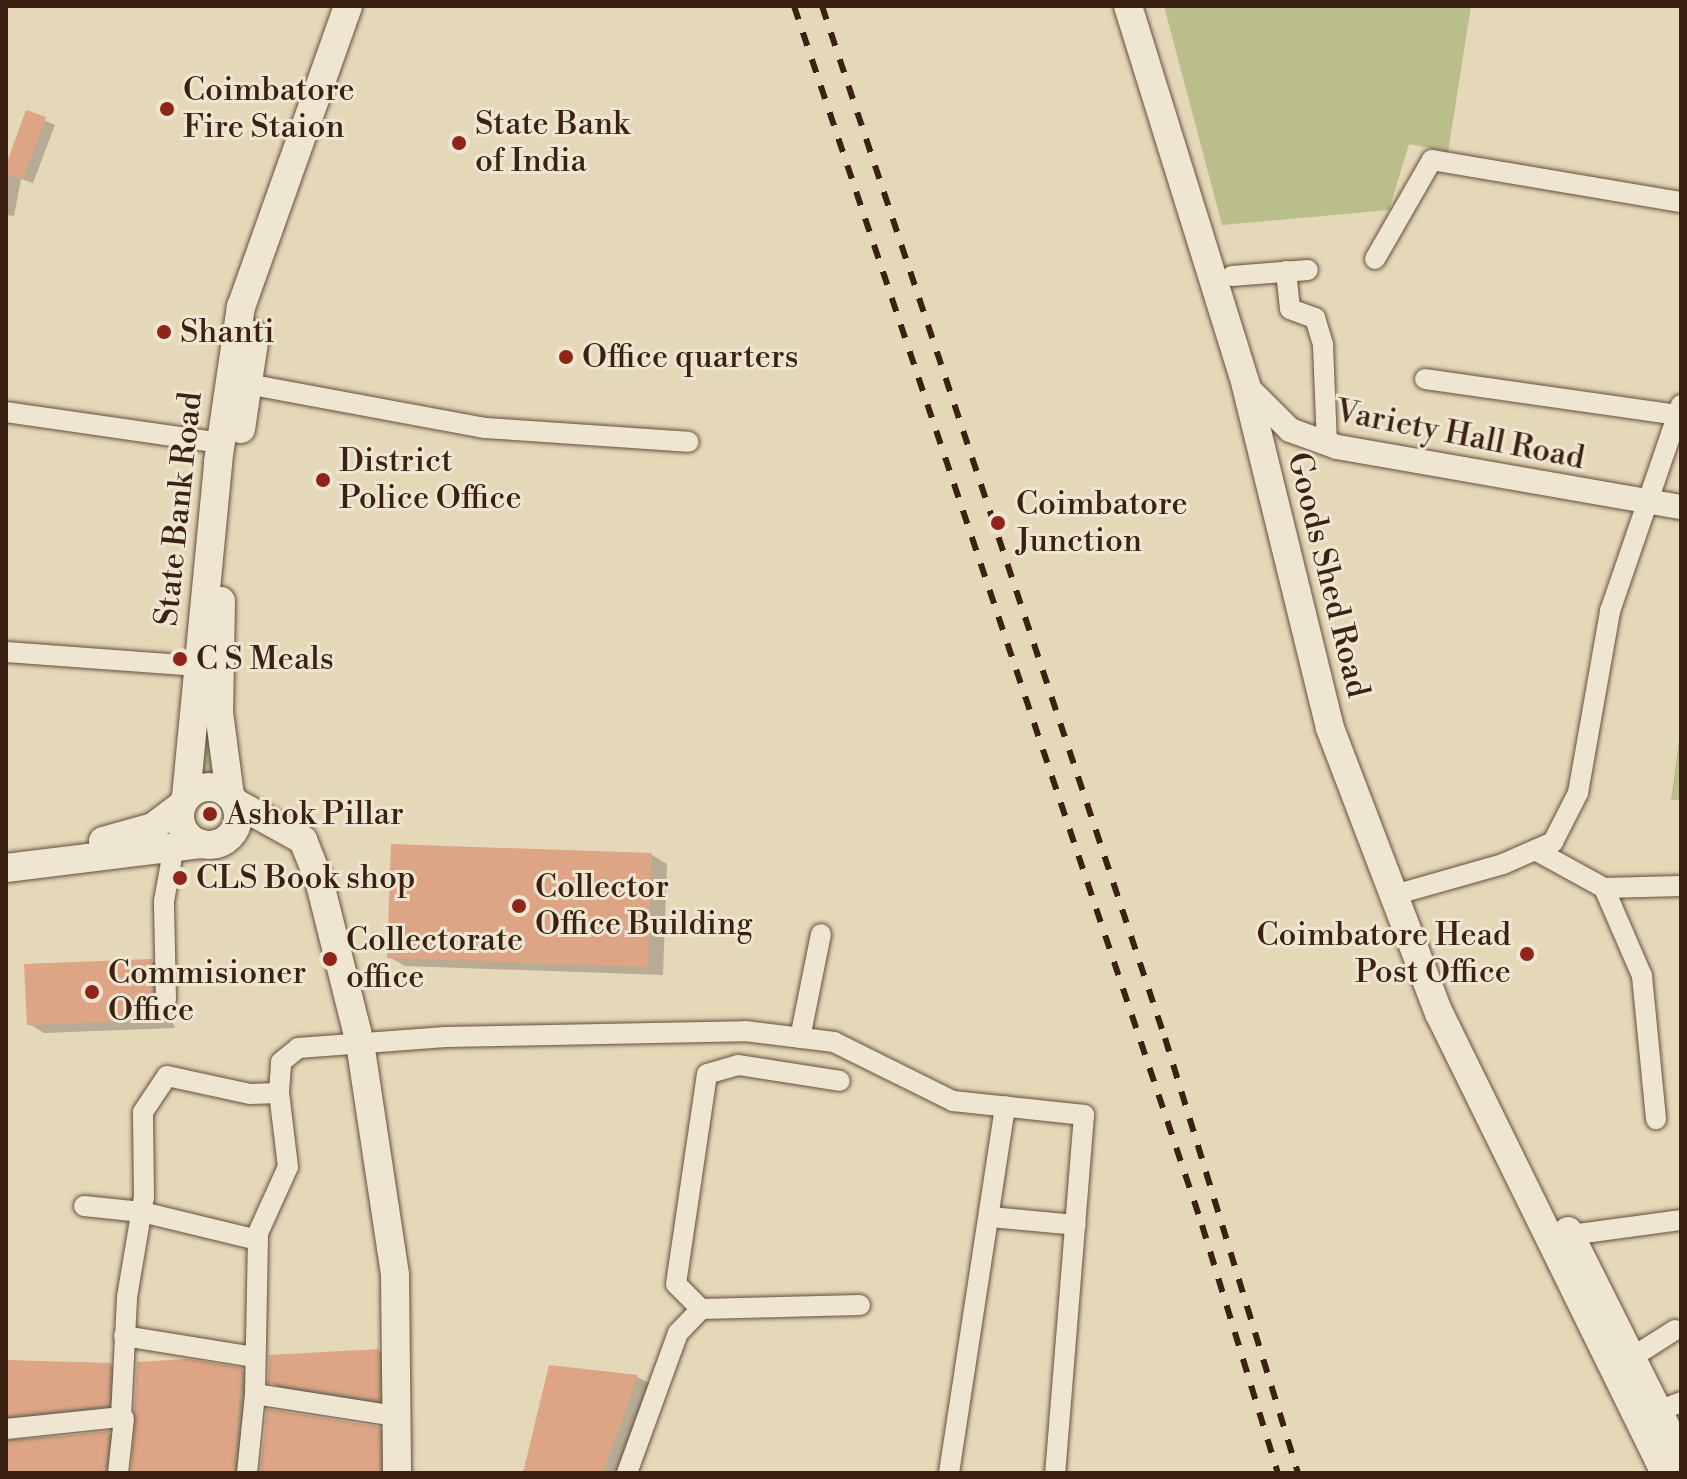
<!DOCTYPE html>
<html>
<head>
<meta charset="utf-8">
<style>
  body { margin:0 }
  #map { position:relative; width:1687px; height:1479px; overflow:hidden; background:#e5d8b8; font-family:"Libre Bodoni",serif }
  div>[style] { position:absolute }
  .green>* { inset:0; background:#b9be8b }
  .shadow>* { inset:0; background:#0003 }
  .building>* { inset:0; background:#dda486; transform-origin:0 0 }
  .roads { filter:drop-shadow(0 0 2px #654f3c) drop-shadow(0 0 2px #654f3c) }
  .minor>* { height:20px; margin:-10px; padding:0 10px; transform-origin:10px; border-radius:10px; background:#eee6d1 }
  .tertiary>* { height:24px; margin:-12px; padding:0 12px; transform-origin:12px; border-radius:12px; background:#eee6d1 }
  .secondary>* { height:28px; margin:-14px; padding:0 14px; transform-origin:14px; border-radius:14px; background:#eee6d1 }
  .secondary>.ring { margin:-14px; padding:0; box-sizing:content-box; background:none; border:28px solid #eee6d1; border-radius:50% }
  .rail>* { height:6px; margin-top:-3px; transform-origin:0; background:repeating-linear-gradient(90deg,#3a2112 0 14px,transparent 0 28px) }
  .dots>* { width:22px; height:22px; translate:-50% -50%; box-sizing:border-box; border:4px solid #eee6d1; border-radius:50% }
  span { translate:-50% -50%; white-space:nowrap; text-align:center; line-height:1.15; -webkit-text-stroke:6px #eee6d1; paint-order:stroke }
  .poi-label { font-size:32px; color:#3a2112 }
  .left { translate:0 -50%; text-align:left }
  .right { translate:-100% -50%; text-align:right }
  .street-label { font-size:32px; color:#3a2112 }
  .frame { position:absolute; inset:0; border:8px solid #3a2112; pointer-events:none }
</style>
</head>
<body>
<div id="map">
  <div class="green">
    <div style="clip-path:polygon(1164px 6px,1471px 6px,1448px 152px,1409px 144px,1389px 210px,1222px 225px)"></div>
    <div style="clip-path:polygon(1681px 725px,1681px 800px,1671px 800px)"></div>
    <div style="clip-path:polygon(207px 730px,218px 783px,196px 784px)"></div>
  </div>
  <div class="shadow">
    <div style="clip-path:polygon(28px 113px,55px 125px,33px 183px,21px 179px,14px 216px,6px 215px,6px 159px,10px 160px)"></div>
    <div style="clip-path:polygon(652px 855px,667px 864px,663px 975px,405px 966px,389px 957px)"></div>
    <div style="clip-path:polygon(152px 961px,168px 970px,168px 1011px,175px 1028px,44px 1033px,29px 1024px)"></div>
    <div style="clip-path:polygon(378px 1351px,394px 1360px,395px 1408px,286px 1391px,270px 1382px)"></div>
    <div style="clip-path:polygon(6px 1362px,110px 1365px,126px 1374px,124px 1413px,21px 1424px,8px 1440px,109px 1433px,125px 1442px,121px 1473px,9px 1473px,6px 1465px)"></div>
    <div style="clip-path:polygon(242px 1370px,258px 1379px,250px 1473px,133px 1473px)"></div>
    <div style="clip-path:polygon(637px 1377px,653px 1385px,621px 1473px,525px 1473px)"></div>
    <div style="clip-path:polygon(379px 1428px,395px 1438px,393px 1473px,262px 1473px)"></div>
  </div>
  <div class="building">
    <div style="clip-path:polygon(26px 110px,46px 117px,23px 179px,6px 173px,6px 165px)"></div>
    <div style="left:391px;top:844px;width:261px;height:114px;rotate:2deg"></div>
    <div style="clip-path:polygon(152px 959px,153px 1000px,160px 1020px,27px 1025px,24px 964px)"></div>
    <div style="clip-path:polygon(379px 1349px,379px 1400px,268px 1383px,269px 1355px)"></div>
    <div style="clip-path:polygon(188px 1359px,242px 1368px,234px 1473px,131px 1473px,137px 1362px)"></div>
    <div style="clip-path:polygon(6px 1360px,111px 1363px,109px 1405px,6px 1416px)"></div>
    <div style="clip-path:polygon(549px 1365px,638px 1375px,603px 1473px,523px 1473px)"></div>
    <div style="clip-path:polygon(267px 1409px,380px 1427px,379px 1473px,260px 1473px)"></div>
    <div style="clip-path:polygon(109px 1431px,105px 1473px,6px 1473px,6px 1442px)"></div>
  </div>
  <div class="roads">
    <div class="minor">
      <div style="left:1375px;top:259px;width:114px;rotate:-60.1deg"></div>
      <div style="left:1432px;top:160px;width:253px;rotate:9.6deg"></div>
      <div style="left:1286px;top:271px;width:38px;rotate:84deg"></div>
      <div style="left:1290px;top:309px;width:27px;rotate:20deg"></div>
      <div style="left:1315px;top:318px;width:28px;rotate:73deg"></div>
      <div style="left:1323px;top:345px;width:98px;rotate:87.7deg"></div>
      <div style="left:1232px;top:276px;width:76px;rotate:-4.5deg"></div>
      <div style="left:1425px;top:379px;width:255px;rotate:8.1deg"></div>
      <div style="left:247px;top:384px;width:242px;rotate:10.5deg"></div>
      <div style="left:485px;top:428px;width:204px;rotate:3.9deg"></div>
      <div style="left:6px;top:412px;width:216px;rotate:8.2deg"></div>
      <div style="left:6px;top:652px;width:193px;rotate:4.2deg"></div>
      <div style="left:1535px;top:850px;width:79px;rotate:28.8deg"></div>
      <div style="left:1604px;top:888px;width:77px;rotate:-1.5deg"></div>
      <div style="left:1604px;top:888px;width:96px;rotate:66.6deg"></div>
      <div style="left:1642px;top:976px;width:144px;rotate:84.4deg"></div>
      <div style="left:1394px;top:895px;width:113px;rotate:-15.9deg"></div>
      <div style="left:1503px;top:864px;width:55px;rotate:-23.7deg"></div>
      <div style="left:1553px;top:842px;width:55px;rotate:-63deg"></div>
      <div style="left:1578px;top:793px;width:185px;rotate:-80deg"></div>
      <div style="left:1610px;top:611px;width:218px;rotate:-71deg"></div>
      <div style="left:166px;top:1000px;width:99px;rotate:-91.2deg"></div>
      <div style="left:164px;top:901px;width:56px;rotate:-79.7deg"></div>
      <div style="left:800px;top:1038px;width:106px;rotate:-78.6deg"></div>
      <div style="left:84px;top:1206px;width:58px;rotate:5.9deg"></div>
      <div style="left:142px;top:1212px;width:119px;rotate:13.6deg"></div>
      <div style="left:990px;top:1217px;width:86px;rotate:5.3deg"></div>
      <div style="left:1570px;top:1235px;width:112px;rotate:-7.7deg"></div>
      <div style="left:701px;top:1309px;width:35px;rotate:-135deg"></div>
      <div style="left:676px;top:1284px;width:212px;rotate:-81.6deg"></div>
      <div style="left:707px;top:1074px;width:32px;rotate:-16deg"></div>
      <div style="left:738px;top:1065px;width:103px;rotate:8.9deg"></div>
      <div style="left:124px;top:1336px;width:132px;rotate:9.2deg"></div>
      <div style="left:1631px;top:1358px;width:52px;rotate:-32.5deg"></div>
      <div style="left:255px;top:1394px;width:143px;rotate:8.9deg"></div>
      <div style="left:1658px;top:1411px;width:25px;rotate:-21deg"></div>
      <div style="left:6px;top:1429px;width:116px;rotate:-6deg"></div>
      <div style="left:121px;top:1417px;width:120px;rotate:-87.1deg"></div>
      <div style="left:127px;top:1297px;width:101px;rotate:-80.4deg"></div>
      <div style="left:144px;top:1197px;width:85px;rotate:-90.7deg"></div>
      <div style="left:143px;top:1112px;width:43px;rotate:-56.3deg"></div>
      <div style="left:167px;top:1076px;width:85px;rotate:12.2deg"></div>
      <div style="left:250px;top:1094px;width:29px;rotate:-2deg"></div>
      <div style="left:279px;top:1093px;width:31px;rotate:-86deg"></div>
      <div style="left:281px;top:1062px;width:22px;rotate:-39deg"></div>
      <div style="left:298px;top:1048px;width:148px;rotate:-4.3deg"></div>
      <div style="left:446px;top:1037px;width:299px;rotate:-1.1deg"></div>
      <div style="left:745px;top:1031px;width:90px;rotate:7deg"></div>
      <div style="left:834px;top:1042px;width:133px;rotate:26.4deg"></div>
      <div style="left:953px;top:1101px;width:132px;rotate:6.1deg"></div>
      <div style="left:1084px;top:1115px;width:359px;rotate:94.6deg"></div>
      <div style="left:118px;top:1473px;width:55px;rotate:-83.8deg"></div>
      <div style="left:247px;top:1473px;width:79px;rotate:-84.2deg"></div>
      <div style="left:255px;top:1394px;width:161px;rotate:-88.9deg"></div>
      <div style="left:258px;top:1233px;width:72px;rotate:-65.6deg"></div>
      <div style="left:288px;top:1167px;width:75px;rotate:-96.9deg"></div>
      <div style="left:627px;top:1473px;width:149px;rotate:-70deg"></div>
      <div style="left:678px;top:1333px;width:33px;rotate:-46deg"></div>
      <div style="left:701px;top:1309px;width:159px;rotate:-1.4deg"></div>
      <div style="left:949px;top:1473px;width:371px;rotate:-81.3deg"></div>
    </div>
    <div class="tertiary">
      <div style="left:1246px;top:386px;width:62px;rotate:45deg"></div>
      <div style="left:1290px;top:430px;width:50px;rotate:19.9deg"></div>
      <div style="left:1337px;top:447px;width:349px;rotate:9.9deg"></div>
    </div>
    <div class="secondary">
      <div style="left:1128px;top:6px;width:398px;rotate:72.7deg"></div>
      <div style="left:1246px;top:386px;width:352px;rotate:76.2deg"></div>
      <div style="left:1330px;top:728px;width:305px;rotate:69.1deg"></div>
      <div style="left:1439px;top:1013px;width:513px;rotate:63.83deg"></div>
      <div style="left:241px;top:429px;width:95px;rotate:-81.5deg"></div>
      <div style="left:221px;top:601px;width:111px;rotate:91deg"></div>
      <div style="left:219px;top:712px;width:84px;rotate:82.5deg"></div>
      <div class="ring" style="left:180px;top:787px;width:30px;height:30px"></div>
      <div style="left:186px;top:797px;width:337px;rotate:-84.5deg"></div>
      <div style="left:218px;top:462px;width:157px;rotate:-81.6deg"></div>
      <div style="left:241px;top:307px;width:319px;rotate:-70.4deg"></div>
      <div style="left:236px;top:803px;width:77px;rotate:28.9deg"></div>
      <div style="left:303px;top:840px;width:43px;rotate:68.2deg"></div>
      <div style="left:319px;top:880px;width:168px;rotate:75.9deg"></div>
      <div style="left:360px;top:1043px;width:235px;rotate:81.4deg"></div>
      <div style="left:395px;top:1275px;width:198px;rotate:89.4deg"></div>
      <div style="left:103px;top:841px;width:52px;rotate:-15.6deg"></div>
      <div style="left:153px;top:827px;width:35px;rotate:-37deg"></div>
      <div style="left:6px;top:868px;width:196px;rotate:-7deg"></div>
      <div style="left:1568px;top:1231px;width:253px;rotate:63.4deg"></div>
    </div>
  </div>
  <div class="rail">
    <div style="left:794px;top:6px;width:1285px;rotate:71.49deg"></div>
    <div style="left:1202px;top:1225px;width:259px;rotate:73deg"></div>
    <div style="left:822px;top:6px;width:1088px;rotate:71.62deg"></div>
    <div style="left:1165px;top:1038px;width:455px;rotate:73deg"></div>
  </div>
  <div class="dots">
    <div style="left:167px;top:109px;background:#8f2418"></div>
    <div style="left:459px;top:143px;background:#8f2418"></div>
    <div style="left:164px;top:332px;background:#8f2418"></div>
    <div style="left:566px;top:357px;background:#8f2418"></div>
    <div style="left:323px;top:480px;background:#8f2418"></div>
    <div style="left:998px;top:523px;background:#8f2418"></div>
    <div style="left:180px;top:659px;background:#8f2418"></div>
    <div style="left:210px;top:814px;background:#8f2418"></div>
    <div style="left:180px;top:878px;background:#8f2418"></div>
    <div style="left:519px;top:906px;background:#8f2418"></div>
    <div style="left:1527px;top:954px;background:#8f2418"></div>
    <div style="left:330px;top:959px;background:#8f2418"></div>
    <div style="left:92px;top:992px;background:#8f2418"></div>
  </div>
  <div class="poi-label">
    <span class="left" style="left:183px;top:109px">Coimbatore<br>Fire Staion</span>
    <span class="left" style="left:475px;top:143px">State Bank<br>of India</span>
    <span class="left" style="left:180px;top:332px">Shanti</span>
    <span class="left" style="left:582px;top:357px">Office quarters</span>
    <span class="left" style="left:339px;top:480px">District<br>Police Office</span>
    <span class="left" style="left:1016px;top:523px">Coimbatore<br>Junction</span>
    <span class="left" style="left:196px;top:659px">C S Meals</span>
    <span class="left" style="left:226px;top:814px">Ashok Pillar</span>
    <span class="left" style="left:196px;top:878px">CLS Book shop</span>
    <span class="left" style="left:535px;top:906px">Collector<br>Office Building</span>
    <span class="right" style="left:1511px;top:954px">Coimbatore Head<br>Post Office</span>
    <span class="left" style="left:346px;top:959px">Collectorate<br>office</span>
    <span class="left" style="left:108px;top:992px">Commisioner<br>Office</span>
  </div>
  <div class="street-label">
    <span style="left:1460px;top:435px;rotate:11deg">Variety Hall Road</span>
    <span style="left:179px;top:509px;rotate:-84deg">State Bank Road</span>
    <span style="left:1328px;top:575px;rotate:76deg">Goods Shed Road</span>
  </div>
  <div class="frame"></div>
</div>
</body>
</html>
